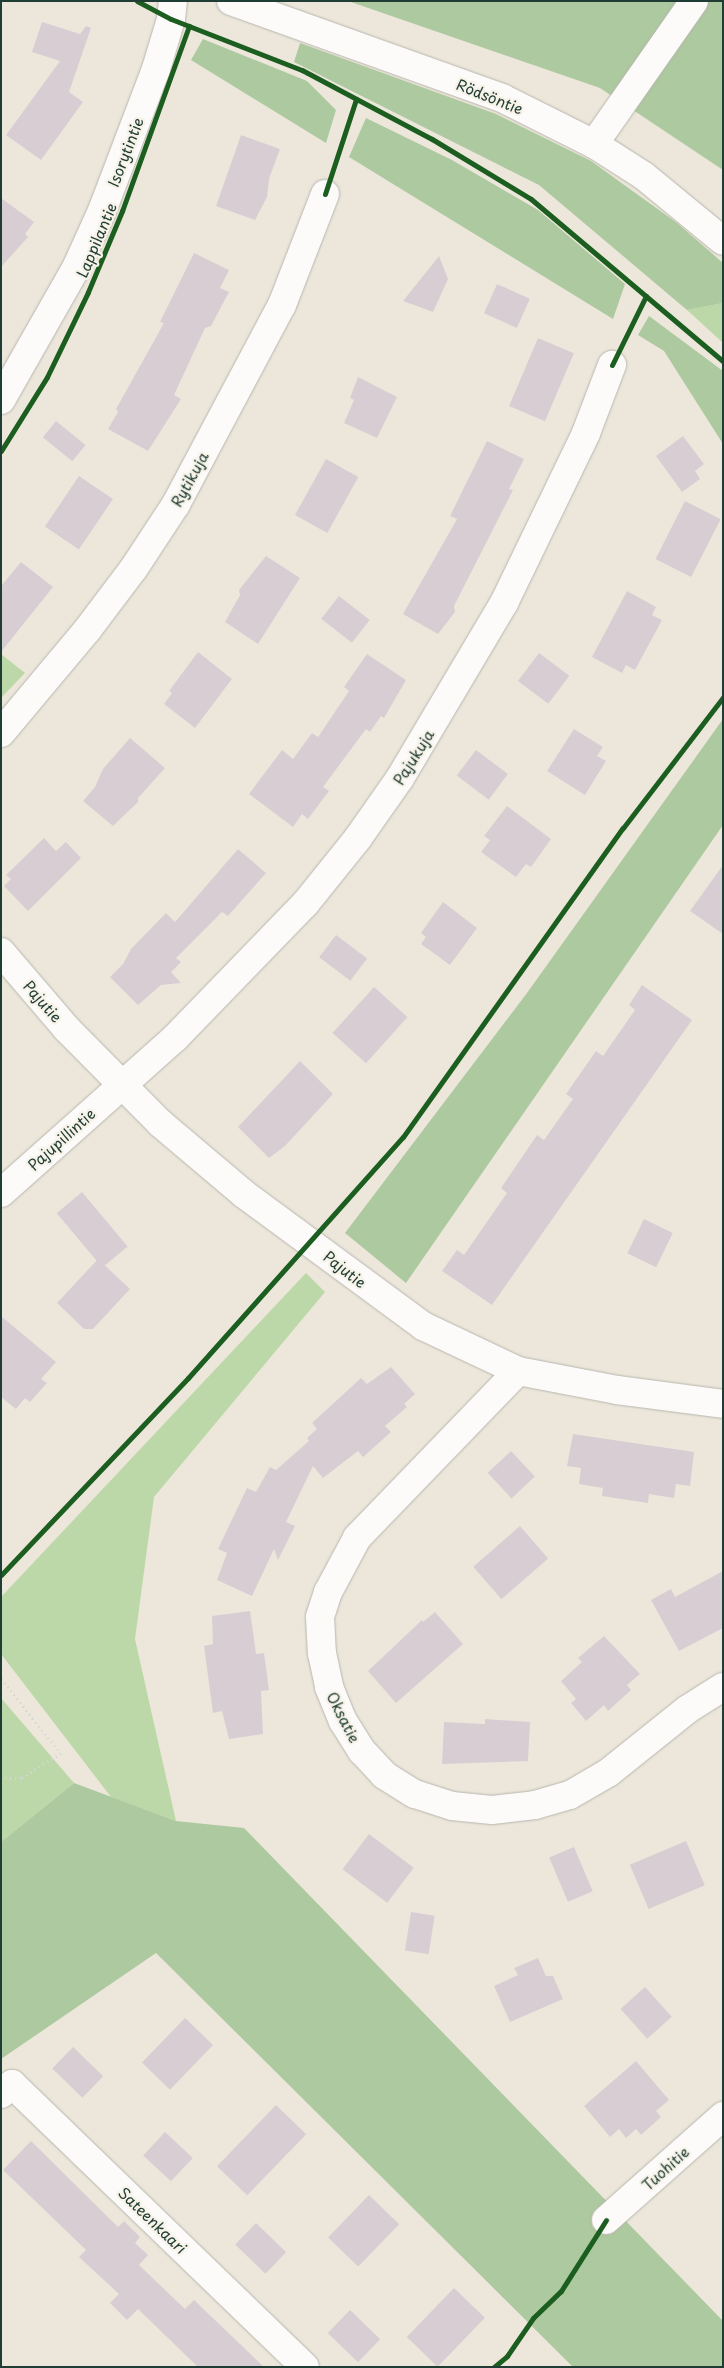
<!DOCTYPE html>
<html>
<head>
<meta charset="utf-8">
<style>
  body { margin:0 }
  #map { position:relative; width:724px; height:2368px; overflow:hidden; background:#ede7db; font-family:"Playpen Sans",sans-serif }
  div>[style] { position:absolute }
  .green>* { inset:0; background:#bdd8a8 }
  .forest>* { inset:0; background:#adc99f }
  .building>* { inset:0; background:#d9cdd4; transform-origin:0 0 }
  .path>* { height:3px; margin-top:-1.5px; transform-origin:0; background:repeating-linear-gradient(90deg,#d5d5d2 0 1px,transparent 0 5px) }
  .roads { filter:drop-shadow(0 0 1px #b7b6ae) drop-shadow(0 0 1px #b7b6ae) }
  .minor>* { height:28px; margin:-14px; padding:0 14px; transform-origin:14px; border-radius:14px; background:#fcfbfa }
  .cycleway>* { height:5px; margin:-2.5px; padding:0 2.5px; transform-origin:2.5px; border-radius:2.5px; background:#1b5e20 }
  span { translate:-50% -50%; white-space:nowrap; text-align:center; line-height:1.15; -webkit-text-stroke:4.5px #f7f3e8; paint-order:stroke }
  .street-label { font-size:15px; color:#1f3d34 }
  .frame { position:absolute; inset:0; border:2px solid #1f3d34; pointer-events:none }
</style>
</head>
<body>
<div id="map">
  <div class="green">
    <div style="clip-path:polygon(723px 303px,723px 343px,687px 310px)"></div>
    <div style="clip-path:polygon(1px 654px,25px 673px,1px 698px)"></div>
    <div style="clip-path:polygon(306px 1273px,325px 1292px,154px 1497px,135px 1639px,176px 1821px,111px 1797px,1px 1654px,1px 1597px)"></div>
    <div style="clip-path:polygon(1px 1698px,74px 1783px,1px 1842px)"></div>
  </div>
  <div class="forest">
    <div style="clip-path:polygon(348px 1px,723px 1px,723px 170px,600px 88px)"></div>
    <div style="clip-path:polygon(203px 39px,307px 81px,336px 110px,326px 143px,191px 60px)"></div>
    <div style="clip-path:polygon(300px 43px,496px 114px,591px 161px,677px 223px,723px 263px,723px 303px,687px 310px,539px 185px,294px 62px)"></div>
    <div style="clip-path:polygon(366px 118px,452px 160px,538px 210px,625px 284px,613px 319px,349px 157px)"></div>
    <div style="clip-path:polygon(649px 316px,723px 371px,723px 444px,664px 351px,638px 335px)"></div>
    <div style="clip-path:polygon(723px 719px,723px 825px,406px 1283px,345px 1233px,527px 993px)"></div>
    <div style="clip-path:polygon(74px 1783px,176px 1821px,244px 1828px,723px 2321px,723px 2367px,573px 2367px,156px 1953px,1px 2059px,1px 1842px)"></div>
  </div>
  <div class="building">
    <div style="clip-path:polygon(42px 22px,80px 34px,86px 26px,91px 28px,69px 92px,83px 102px,41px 160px,6px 135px,60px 61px,32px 52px)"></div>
    <div style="clip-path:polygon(241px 135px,280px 149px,269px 179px,267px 197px,255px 220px,216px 206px)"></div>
    <div style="clip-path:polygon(1px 198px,34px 222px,25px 234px,28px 237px,1px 267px)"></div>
    <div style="clip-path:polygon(194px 253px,229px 270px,220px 288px,229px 292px,211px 326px,205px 328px,174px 395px,181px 399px,148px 451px,108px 429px,118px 412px,116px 409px,164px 323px,160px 322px)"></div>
    <div style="clip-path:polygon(439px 256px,448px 279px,433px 312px,403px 301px)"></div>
    <div style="left:497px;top:284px;width:36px;height:32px;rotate:24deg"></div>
    <div style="left:538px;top:338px;width:39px;height:74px;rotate:23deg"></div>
    <div style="clip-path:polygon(358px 377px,397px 397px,377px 438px,344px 423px,354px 400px,350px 398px)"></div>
    <div style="left:56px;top:421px;width:38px;height:21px;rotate:39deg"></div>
    <div style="clip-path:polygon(683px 436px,704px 464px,695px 471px,700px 479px,682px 492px,656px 456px)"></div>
    <div style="clip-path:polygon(487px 441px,524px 459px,509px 489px,513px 490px,454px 606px,455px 612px,438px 634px,403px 614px,457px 519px,450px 516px)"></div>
    <div style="left:326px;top:459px;width:37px;height:64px;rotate:29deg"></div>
    <div style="left:79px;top:476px;width:41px;height:61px;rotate:34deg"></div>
    <div style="left:685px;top:501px;width:40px;height:65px;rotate:27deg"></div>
    <div style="clip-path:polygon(266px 556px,300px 578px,258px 644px,225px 622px,240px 595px,239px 590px)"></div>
    <div style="clip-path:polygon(21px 562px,53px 587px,1px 652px,1px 586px)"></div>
    <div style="clip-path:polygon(627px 591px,656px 607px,652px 615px,662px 620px,635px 670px,626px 665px,622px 673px,592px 657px)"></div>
    <div style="left:339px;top:596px;width:39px;height:29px;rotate:38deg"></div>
    <div style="clip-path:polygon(198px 652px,232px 679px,195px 728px,164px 704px,172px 693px,169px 691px)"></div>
    <div style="left:539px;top:653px;width:38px;height:35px;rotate:37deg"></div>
    <div style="clip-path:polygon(367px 654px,406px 680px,384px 718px,381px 716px,370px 732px,366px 729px,323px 787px,329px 791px,308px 819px,302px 814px,293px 827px,249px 794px,282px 750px,293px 759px,312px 733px,318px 737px,349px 691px,344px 687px)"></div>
    <div style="clip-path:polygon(574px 729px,603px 747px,597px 756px,606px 761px,585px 795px,547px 771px)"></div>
    <div style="clip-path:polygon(130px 738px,165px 768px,138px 798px,138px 802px,113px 826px,83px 801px,95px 787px,103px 769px)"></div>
    <div style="left:476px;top:750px;width:40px;height:32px;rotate:37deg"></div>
    <div style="clip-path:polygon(507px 806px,551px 839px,531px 867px,526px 864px,516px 877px,481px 852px,490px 840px,484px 836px)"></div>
    <div style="clip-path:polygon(44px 838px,56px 851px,66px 842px,81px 858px,28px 911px,4px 886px,11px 879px,6px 875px)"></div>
    <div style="clip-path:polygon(238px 849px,266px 873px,228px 916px,222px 912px,176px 958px,181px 962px,171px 972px,181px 983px,161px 985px,138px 1005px,110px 977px,123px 964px,131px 949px,166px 913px,175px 922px)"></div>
    <div style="clip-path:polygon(723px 865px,723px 934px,690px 911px)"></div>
    <div style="clip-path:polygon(443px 902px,477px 928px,450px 965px,421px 944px,426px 937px,421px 933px)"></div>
    <div style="left:336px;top:935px;width:39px;height:28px;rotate:37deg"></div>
    <div style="clip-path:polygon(642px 985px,692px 1020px,492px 1305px,442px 1271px,457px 1250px,464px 1255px,507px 1193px,501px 1188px,537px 1135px,544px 1140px,573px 1099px,566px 1094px,596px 1051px,603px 1056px,635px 1010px,629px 1005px)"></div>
    <div style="left:374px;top:987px;width:45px;height:62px;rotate:42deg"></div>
    <div style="clip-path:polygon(300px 1061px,333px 1094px,285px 1146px,269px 1158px,238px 1127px)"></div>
    <div style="left:82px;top:1192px;width:71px;height:33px;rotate:50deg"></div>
    <div style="left:644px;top:1219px;width:32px;height:38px;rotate:26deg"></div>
    <div style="clip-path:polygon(98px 1259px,130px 1289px,93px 1329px,84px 1329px,57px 1303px)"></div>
    <div style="clip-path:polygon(1px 1316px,56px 1362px,41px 1379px,47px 1383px,30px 1402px,25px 1398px,16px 1409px,1px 1397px)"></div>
    <div style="clip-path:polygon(391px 1367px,415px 1394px,404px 1404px,407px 1407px,385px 1426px,391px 1432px,363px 1457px,358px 1451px,323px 1478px,313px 1466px,286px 1522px,295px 1526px,278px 1560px,274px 1549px,252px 1596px,217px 1580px,227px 1553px,218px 1549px,247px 1488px,256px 1492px,270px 1467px,276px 1470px,309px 1441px,307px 1438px,317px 1429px,312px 1423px,361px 1378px,367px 1384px)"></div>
    <div style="clip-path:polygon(573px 1434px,694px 1452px,690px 1486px,676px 1484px,674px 1498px,649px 1494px,648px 1503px,602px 1496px,603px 1488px,579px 1484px,581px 1468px,567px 1466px)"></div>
    <div style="left:511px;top:1451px;width:35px;height:32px;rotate:47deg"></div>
    <div style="left:520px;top:1526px;width:43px;height:62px;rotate:49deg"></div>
    <div style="clip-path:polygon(723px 1571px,723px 1628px,679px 1651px,651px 1600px,671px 1589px,675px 1597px)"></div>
    <div style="clip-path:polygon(250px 1611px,256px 1654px,264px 1653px,269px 1690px,261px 1691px,263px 1734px,229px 1739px,222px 1711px,213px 1713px,204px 1646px,213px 1644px,212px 1616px)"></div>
    <div style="clip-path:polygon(435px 1612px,463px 1644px,396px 1703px,368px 1671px,422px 1620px,423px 1622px)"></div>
    <div style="clip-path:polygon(604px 1636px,640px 1674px,627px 1685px,631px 1690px,608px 1711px,604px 1705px,586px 1721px,571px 1703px,576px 1699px,561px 1681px,582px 1662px,578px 1658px)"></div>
    <div style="clip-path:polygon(485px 1719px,530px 1722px,528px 1761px,442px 1764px,444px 1722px,485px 1724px)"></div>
    <div style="left:369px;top:1834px;width:56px;height:44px;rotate:37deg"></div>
    <div style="left:686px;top:1841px;width:48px;height:61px;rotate:67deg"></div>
    <div style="left:574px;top:1847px;width:48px;height:27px;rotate:67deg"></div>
    <div style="left:411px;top:1912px;width:24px;height:39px;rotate:9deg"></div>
    <div style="clip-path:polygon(538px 1958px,546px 1976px,553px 1976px,563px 1999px,510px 2022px,494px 1986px,518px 1975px,514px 1968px)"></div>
    <div style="left:645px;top:1987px;width:40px;height:33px;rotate:48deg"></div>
    <div style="left:185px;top:2018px;width:39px;height:62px;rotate:44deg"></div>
    <div style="left:73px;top:2047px;width:42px;height:30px;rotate:44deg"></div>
    <div style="clip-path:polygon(636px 2061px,669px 2100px,656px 2111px,661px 2117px,641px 2135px,636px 2129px,626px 2138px,619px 2129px,610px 2137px,584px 2106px)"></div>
    <div style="left:276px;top:2105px;width:42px;height:85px;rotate:44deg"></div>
    <div style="left:165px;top:2132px;width:38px;height:32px;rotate:43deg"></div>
    <div style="clip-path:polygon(31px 2141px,118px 2227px,124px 2221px,140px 2237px,135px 2243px,148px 2255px,139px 2265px,185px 2309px,194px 2300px,264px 2367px,198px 2367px,138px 2309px,127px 2320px,110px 2303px,119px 2294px,79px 2257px,86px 2250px,3px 2170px)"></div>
    <div style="left:369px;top:2195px;width:42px;height:59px;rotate:44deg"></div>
    <div style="left:256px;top:2223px;width:42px;height:30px;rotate:44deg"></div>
    <div style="left:454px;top:2288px;width:43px;height:68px;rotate:44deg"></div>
    <div style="left:350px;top:2310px;width:42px;height:32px;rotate:44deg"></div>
  </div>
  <div class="path">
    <div style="left:1px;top:1679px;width:95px;rotate:51deg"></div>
    <div style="left:61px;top:1753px;width:47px;rotate:148deg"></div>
    <div style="left:21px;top:1778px;width:20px;rotate:180deg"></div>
  </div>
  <div class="roads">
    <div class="minor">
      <div style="left:231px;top:1px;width:288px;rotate:19.7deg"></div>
      <div style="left:502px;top:98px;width:103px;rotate:26.6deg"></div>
      <div style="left:594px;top:144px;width:59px;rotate:32.6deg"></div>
      <div style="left:644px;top:176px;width:102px;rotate:39.4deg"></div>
      <div style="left:594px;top:144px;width:174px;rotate:-55deg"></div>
      <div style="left:1px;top:400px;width:154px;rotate:-60.4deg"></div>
      <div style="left:77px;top:266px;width:60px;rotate:-65.6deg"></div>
      <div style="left:102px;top:211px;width:152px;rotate:-69.2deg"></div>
      <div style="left:156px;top:69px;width:52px;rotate:-73.3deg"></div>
      <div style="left:171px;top:19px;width:18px;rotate:-84deg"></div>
      <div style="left:1px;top:733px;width:136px;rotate:-50.1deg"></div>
      <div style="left:88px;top:629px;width:76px;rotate:-53deg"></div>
      <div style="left:134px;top:568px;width:77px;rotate:-56.7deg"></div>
      <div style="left:176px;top:504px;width:225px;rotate:-62deg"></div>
      <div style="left:282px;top:305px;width:119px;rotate:-68.8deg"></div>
      <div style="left:1px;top:952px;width:101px;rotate:49.4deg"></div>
      <div style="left:67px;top:1029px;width:132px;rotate:45.3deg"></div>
      <div style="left:160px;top:1123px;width:110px;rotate:40.2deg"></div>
      <div style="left:244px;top:1194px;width:222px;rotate:36.4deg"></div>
      <div style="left:423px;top:1326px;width:105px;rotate:25.3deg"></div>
      <div style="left:518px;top:1371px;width:101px;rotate:10.9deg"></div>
      <div style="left:617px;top:1390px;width:107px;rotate:7.5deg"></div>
      <div style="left:1px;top:1193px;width:234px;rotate:-41.7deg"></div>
      <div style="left:176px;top:1037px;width:185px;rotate:-45.9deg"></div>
      <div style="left:305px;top:904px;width:85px;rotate:-51.2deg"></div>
      <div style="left:358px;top:838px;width:73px;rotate:-55deg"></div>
      <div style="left:400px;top:778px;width:204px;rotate:-59.3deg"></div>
      <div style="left:504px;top:603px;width:189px;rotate:-64.2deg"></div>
      <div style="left:586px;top:433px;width:73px;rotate:-69.1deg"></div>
      <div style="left:518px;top:1371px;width:232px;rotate:134deg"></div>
      <div style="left:357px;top:1538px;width:61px;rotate:118.2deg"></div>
      <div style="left:328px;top:1592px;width:26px;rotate:108deg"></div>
      <div style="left:320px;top:1617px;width:36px;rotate:87deg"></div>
      <div style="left:322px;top:1653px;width:35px;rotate:78deg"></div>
      <div style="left:329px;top:1687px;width:37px;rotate:68deg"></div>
      <div style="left:343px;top:1721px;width:36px;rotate:58deg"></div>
      <div style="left:362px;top:1751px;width:33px;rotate:47deg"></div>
      <div style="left:384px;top:1775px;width:36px;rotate:32deg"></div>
      <div style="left:415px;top:1794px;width:39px;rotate:18deg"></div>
      <div style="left:452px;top:1806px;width:40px;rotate:5.7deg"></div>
      <div style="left:492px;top:1810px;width:43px;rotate:-6.6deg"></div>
      <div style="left:535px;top:1805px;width:36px;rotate:-16deg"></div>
      <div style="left:570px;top:1795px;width:44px;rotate:-30.1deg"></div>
      <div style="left:608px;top:1773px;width:102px;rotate:-38.7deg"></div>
      <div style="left:688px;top:1709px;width:41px;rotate:-32.2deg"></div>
      <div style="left:1px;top:2094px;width:15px;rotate:-42deg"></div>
      <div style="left:12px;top:2084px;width:407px;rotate:44deg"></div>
      <div style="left:606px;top:2220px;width:157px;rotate:-41.6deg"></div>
    </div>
  </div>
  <div class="cycleway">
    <div style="left:137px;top:1px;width:38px;rotate:28deg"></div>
    <div style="left:171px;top:19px;width:141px;rotate:21.3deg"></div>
    <div style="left:302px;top:70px;width:147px;rotate:28deg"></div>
    <div style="left:432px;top:139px;width:116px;rotate:31.2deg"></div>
    <div style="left:531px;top:199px;width:251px;rotate:40.2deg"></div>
    <div style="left:325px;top:194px;width:100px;rotate:-71.9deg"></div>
    <div style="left:612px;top:365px;width:77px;rotate:-63.8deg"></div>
    <div style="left:1px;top:451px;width:87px;rotate:-58.1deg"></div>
    <div style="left:47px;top:377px;width:94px;rotate:-64.2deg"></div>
    <div style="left:88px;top:292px;width:88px;rotate:-67.2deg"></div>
    <div style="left:122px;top:211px;width:197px;rotate:-70.1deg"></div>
    <div style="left:1px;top:1575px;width:272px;rotate:-46.5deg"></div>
    <div style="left:188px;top:1378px;width:323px;rotate:-48.3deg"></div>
    <div style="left:403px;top:1137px;width:379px;rotate:-54.6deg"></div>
    <div style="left:623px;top:828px;width:165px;rotate:-52.6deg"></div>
    <div style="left:494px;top:2367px;width:17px;rotate:-40deg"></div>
    <div style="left:507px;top:2356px;width:46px;rotate:-55.6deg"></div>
    <div style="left:533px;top:2318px;width:39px;rotate:-44deg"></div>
    <div style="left:561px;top:2291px;width:84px;rotate:-57.6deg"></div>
  </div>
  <div class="street-label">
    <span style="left:490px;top:96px;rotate:22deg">Rödsöntie</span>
    <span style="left:125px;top:152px;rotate:-69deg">Isorytintie</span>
    <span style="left:96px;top:240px;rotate:-67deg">Lappilantie</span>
    <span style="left:189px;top:479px;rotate:-61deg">Rytikuja</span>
    <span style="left:413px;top:757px;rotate:-58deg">Pajukuja</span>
    <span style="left:43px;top:1001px;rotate:49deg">Pajutie</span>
    <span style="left:61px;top:1139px;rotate:-42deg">Pajupillintie</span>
    <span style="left:345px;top:1269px;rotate:38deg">Pajutie</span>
    <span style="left:344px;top:1717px;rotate:63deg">Oksatie</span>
    <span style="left:665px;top:2168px;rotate:-42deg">Tuohitie</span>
    <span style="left:153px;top:2220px;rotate:44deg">Sateenkaari</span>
  </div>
  <div class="frame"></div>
</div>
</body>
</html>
